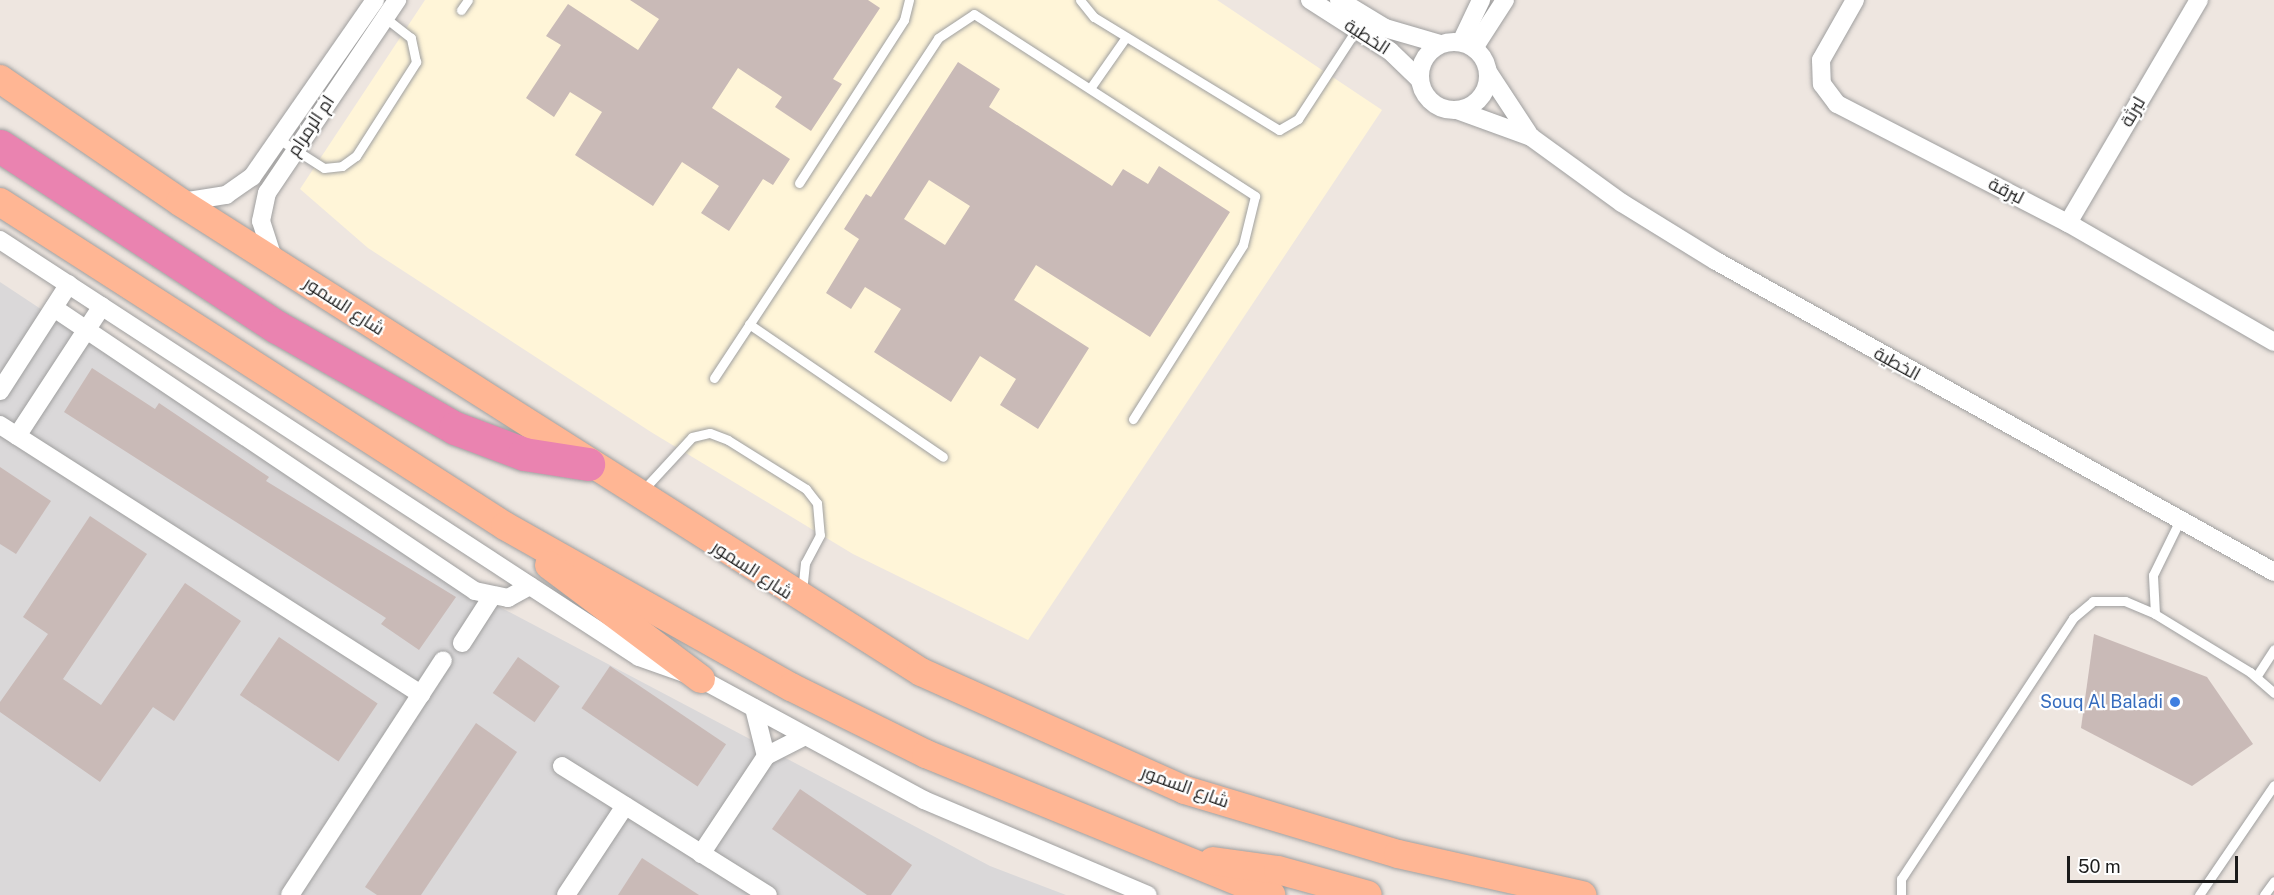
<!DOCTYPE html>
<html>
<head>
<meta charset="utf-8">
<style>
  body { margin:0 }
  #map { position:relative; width:2274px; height:895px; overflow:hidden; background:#eee6e0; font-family:"Public Sans",Cairo,sans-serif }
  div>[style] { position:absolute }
  .residential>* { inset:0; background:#dad8d9 }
  .education>* { inset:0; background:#fff5d8 }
  .building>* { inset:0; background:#c9bab7; transform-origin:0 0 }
  .roads { filter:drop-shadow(0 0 2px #9f9f9f) drop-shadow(0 0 2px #9f9f9f) }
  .lane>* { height:9px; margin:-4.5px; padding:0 4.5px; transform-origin:4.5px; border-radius:4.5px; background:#fff }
  .street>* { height:18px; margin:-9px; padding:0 9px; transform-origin:9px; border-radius:9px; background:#fff }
  .street>.ring { margin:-9px; padding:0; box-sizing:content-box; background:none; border:18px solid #fff; border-radius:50% }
  .primary>* { height:28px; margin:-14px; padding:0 14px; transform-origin:14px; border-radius:14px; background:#ffb694 }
  .highway>* { height:33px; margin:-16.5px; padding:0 16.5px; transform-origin:16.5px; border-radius:16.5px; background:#ea83b0 }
  .dots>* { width:16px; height:16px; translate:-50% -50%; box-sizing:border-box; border:3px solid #fff; border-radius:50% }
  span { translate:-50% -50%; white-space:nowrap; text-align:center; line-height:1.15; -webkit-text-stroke:4.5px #fff; paint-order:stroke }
  .street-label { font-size:18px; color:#1b1b1b }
  .shop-label { font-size:18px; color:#366cbe }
  .right { translate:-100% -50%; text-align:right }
  .scale { position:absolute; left:2067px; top:856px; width:171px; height:27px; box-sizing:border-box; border:3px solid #1b1b1b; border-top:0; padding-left:8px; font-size:18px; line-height:21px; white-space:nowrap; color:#1b1b1b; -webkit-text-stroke:4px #fff; paint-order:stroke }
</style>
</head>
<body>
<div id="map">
  <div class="residential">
    <div style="clip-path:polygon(0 282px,460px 586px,990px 866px,1066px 895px,0 895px)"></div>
  </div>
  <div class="education">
    <div style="clip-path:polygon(425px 0,1217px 0,1382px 110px,1028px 640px,853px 554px,651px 432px,368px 248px,300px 189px)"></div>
  </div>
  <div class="building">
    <div style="clip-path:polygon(630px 0,868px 0,880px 8px,833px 79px,842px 84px,811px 131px,775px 107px,782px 97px,738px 68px,712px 108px,790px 159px,773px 185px,763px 179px,729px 231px,701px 213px,719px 186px,682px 162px,653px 206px,575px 155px,602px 112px,570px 92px,554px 117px,526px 98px,561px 45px,546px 36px,568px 4px,638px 50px,659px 19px)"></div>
    <div style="clip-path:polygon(evenodd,958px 62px,1000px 89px,989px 107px,1112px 186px,1123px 169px,1148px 184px,1159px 166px,1230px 212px,1150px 337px,1036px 265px,1014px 300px,1089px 348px,1038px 429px,1000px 405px,1016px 379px,980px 356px,951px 402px,874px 352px,901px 309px,865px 287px,851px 309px,826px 293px,859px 239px,844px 229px,866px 194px,871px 197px,958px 62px,929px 180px,970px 206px,945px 245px,904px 219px,929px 180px)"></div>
    <div style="clip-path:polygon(92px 368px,155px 409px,159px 403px,269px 477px,266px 481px,456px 597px,419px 650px,381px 624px,386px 618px,64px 412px)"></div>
    <div style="clip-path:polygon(0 467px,51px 501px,16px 554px,0 544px)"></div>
    <div style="clip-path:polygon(90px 516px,147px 554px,63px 679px,101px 705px,185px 583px,241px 621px,174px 721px,153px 707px,100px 782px,0 712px,0 702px,48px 634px,23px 617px)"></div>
    <div style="clip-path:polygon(2094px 634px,2207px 677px,2253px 744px,2192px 786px,2081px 728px)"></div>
    <div style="left:279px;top:637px;width:119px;height:70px;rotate:34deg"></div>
    <div style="left:518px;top:657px;width:51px;height:44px;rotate:35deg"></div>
    <div style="left:610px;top:666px;width:140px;height:51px;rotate:34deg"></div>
    <div style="clip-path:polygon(476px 723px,517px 752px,421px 895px,377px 895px,365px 887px)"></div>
    <div style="clip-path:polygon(800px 789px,912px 865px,891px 895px,867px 895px,772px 829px)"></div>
    <div style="clip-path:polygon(642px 858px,699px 895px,618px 895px)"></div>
  </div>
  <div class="roads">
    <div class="lane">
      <div style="left:1080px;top:0;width:22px;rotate:51deg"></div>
      <div style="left:1094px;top:17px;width:217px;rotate:31.4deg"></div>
      <div style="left:1279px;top:130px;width:22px;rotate:-30deg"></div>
      <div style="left:1298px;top:119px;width:106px;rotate:-56.9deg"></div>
      <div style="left:461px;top:10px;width:12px;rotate:-55deg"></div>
      <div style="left:1091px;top:87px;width:61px;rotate:-55deg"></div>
      <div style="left:280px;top:140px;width:52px;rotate:32.5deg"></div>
      <div style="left:324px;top:168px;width:18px;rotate:-6deg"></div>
      <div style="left:342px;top:166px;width:17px;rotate:-36deg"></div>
      <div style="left:356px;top:156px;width:112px;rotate:-57.4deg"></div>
      <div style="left:416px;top:62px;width:25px;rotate:-102deg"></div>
      <div style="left:411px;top:38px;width:34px;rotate:-142deg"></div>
      <div style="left:799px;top:183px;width:194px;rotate:-57.2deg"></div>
      <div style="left:904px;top:20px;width:21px;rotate:-76deg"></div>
      <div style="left:749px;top:324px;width:235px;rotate:34.4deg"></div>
      <div style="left:714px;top:378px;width:407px;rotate:-56.6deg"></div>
      <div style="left:938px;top:38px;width:43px;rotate:-33.7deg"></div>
      <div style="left:974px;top:14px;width:335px;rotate:32.9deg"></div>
      <div style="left:1255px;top:196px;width:50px;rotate:103.8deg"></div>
      <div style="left:1243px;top:245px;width:206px;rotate:122.3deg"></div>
      <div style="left:643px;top:490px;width:72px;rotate:-47.2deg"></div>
      <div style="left:692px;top:437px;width:18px;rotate:-13deg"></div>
      <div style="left:710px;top:433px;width:19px;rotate:21deg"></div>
      <div style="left:728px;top:440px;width:92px;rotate:32.1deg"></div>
      <div style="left:806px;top:489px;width:18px;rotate:52deg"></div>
      <div style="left:817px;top:503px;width:32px;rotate:85deg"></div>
      <div style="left:820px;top:535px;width:32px;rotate:118deg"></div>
      <div style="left:805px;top:563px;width:27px;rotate:96deg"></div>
      <div style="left:2155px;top:614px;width:39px;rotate:-93deg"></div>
      <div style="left:2153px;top:575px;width:59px;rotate:-63.9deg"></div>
      <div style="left:2256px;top:677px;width:33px;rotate:-57deg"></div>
      <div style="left:1901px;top:895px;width:16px;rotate:-90deg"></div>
      <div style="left:1901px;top:879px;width:313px;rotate:-56.6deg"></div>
      <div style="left:2073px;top:618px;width:26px;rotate:-40deg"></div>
      <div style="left:2093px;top:601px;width:32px"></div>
      <div style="left:2125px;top:601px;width:33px;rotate:23deg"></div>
      <div style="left:2155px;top:614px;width:111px;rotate:31.4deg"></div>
      <div style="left:2250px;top:672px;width:32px;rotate:41deg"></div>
      <div style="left:2199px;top:895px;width:133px;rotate:-55.7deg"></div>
      <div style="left:2264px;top:895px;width:17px;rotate:-54deg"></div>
    </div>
    <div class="street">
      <div style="left:1310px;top:0;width:95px;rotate:32.5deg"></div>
      <div style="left:1390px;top:51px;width:40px;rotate:44deg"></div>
      <div style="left:1339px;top:0;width:54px;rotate:31.3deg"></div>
      <div style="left:1385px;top:28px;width:57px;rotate:16.2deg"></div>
      <div style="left:1855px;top:0;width:69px;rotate:119.5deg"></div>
      <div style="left:1821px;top:60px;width:24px;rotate:88deg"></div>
      <div style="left:1822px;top:84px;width:25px;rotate:53deg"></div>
      <div style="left:1837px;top:104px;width:260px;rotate:27.3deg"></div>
      <div style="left:2068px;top:223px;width:238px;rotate:30deg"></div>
      <div class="ring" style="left:1420px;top:42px;width:50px;height:50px"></div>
      <div style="left:1461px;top:42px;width:47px;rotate:-64.5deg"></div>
      <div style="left:1474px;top:48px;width:57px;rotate:-57.1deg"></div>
      <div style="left:1488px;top:72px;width:73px;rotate:56.7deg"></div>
      <div style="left:1457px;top:110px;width:79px;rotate:20deg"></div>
      <div style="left:1531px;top:137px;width:112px;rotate:36deg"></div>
      <div style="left:1622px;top:203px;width:110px;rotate:31.7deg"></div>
      <div style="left:1716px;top:261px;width:639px;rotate:29.13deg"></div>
      <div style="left:182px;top:202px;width:45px;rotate:-9deg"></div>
      <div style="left:226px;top:195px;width:32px;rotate:-35deg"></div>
      <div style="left:252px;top:177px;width:216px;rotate:-55.2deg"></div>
      <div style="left:2068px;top:223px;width:259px;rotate:-59.6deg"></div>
      <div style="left:0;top:240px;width:763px;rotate:33.13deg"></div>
      <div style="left:639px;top:657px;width:66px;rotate:19.5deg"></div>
      <div style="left:701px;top:679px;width:254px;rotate:28.5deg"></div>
      <div style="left:924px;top:800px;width:243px;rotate:23deg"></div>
      <div style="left:274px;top:261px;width:42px;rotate:-108deg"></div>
      <div style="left:261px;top:221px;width:29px;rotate:-78deg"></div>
      <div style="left:267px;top:193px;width:233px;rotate:-56deg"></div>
      <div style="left:54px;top:308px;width:507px;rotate:33.91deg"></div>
      <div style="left:475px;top:591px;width:34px;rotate:12deg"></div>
      <div style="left:508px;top:598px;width:25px;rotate:-29deg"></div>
      <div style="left:0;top:391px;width:127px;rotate:-57.2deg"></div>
      <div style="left:0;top:425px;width:500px;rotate:32.6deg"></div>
      <div style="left:17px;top:436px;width:155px;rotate:-56.8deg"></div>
      <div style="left:462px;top:643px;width:54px;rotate:-57.2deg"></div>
      <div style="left:754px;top:708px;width:49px;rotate:76deg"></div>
      <div style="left:562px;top:766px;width:243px;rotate:32.1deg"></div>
      <div style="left:701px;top:854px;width:118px;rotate:-56.4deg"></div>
      <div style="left:766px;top:756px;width:44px;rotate:-27.1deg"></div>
      <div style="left:290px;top:895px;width:280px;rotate:-56.9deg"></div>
      <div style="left:566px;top:895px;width:107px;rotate:-56.5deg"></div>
    </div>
    <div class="primary">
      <div style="left:0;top:79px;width:218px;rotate:34.3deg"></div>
      <div style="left:180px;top:202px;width:877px;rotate:32.39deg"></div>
      <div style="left:921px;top:672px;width:289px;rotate:24.1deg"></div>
      <div style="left:1185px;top:790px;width:222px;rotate:16.7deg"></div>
      <div style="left:1398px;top:854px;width:189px;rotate:12.6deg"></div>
      <div style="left:0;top:202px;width:600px;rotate:32.68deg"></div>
      <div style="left:505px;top:526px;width:328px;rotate:29.4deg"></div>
      <div style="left:791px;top:687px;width:151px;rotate:26.4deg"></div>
      <div style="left:926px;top:754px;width:373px;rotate:22.2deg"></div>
      <div style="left:549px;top:565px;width:190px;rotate:36.9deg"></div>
      <div style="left:1213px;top:861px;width:66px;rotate:7.9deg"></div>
      <div style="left:1278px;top:870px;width:93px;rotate:15.5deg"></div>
    </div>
    <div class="highway">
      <div style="left:0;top:146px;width:331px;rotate:33.2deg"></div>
      <div style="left:277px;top:327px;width:205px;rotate:29.6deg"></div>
      <div style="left:455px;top:428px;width:74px;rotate:20.6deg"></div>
      <div style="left:524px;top:454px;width:65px;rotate:8.9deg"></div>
    </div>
  </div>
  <div class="dots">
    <div style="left:2175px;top:702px;background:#3f7fe0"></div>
  </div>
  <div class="street-label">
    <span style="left:1367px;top:37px;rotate:33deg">الخطية</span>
    <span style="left:2133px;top:112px;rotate:-60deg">لبرثة</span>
    <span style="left:311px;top:126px;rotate:-56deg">ام الرمرام</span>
    <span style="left:2006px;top:191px;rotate:27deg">لبرقة</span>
    <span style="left:344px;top:306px;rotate:33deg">شارع السمور</span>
    <span style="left:1897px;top:364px;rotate:29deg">الخطية</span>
    <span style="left:752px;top:570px;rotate:33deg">شارع السمور</span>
    <span style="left:1185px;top:787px;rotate:20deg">شارع السمور</span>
  </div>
  <div class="shop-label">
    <span class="right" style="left:2163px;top:702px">Souq Al Baladi</span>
  </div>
  <div class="scale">50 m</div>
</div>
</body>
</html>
